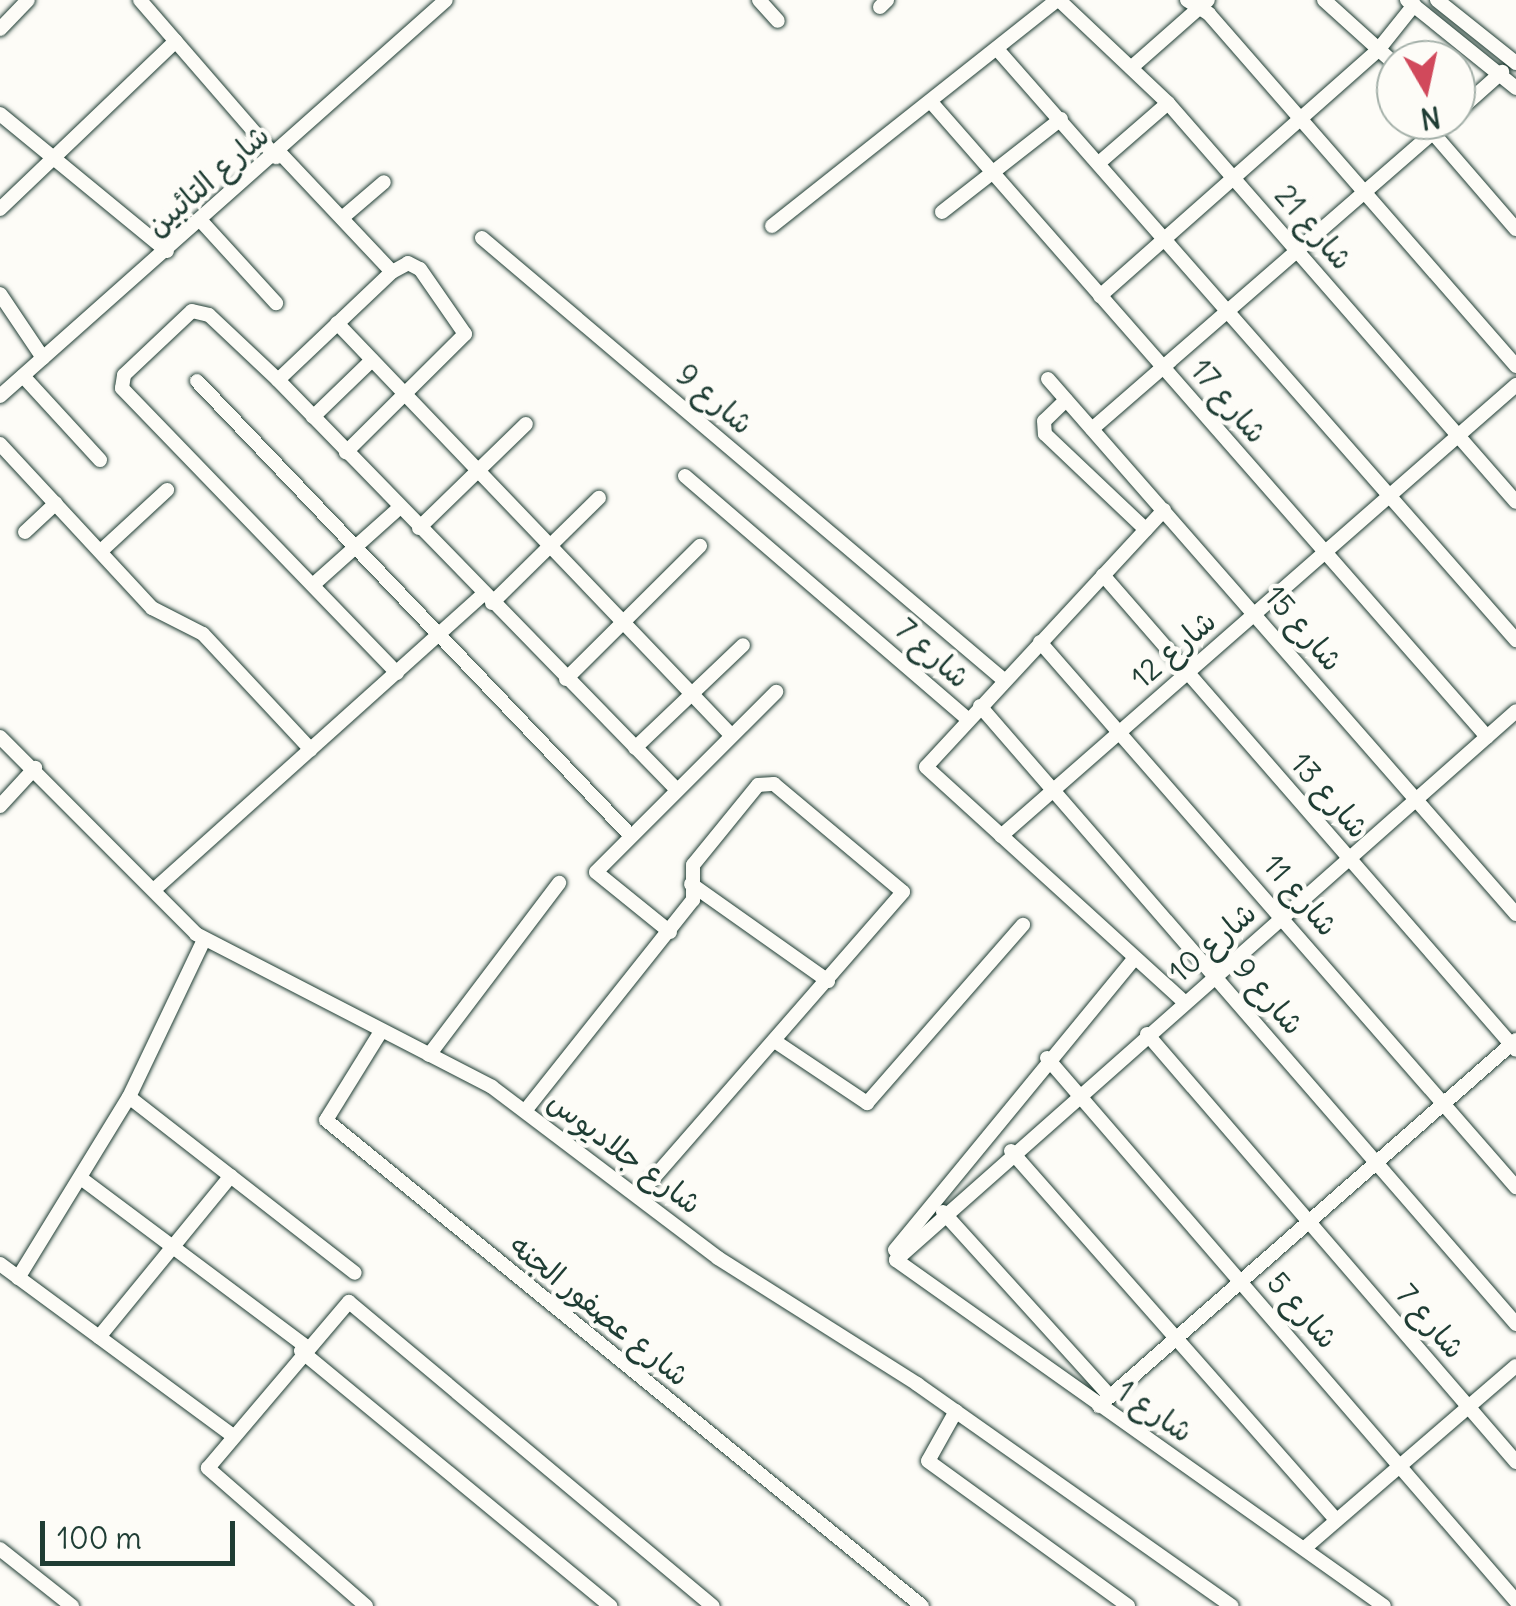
<!DOCTYPE html>
<html>
<head>
<meta charset="utf-8">
<style>
  body { margin:0 }
  #map { position:relative; width:1516px; height:1606px; overflow:hidden; background:#fdfcf7; font-family:Delius,"Playpen Sans Arabic",sans-serif }
  div>[style] { position:absolute }
  .roads { filter:drop-shadow(0 0 2px #1f3d34) drop-shadow(0 0 2px #1f3d34) }
  .minor>* { height:14px; margin:-7px; padding:0 7px; transform-origin:7px; border-radius:7px; background:#fdfcf7 }
  span { translate:-50% -50%; white-space:nowrap; text-align:center; line-height:1.15; -webkit-text-stroke:9px #fdfcf7; paint-order:stroke }
  .street-label { font-size:30px; color:#1f3d34 }
  .north { position:absolute; left:1376px; top:40px; width:100px; height:100px; box-sizing:border-box; background:#fdfcf7; border:2px solid #a4b0a9; border-radius:50%; rotate:171deg; font-size:28px; font-weight:700; line-height:40px; text-align:center; color:#1f3d34 }
  .north::after { content:''; display:block; margin:auto; width:35px; height:45px; background:#d1495b; clip-path:polygon(50% 0,100% 100%,50% 72%,0 100%) }
  .scale { position:absolute; left:40px; top:1521px; width:195px; height:45px; box-sizing:border-box; border:5px solid #1f3d34; border-top:0; padding-left:12px; font-size:30px; line-height:35px; white-space:nowrap; color:#1f3d34; -webkit-text-stroke:8px #fdfcf7; paint-order:stroke }
</style>
</head>
<body>
<div id="map">
  <div class="roads">
    <div class="minor">
      <div style="left:140px;top:0;width:208px;rotate:49.1deg"></div>
      <div style="left:759px;top:0;width:28px;rotate:48deg"></div>
      <div style="left:1059px;top:0;width:150px;rotate:43.4deg"></div>
      <div style="left:1168px;top:103px;width:529px;rotate:48.91deg"></div>
      <div style="left:1187px;top:0;width:26px;rotate:32deg"></div>
      <div style="left:1209px;top:14px;width:467px;rotate:48.9deg"></div>
      <div style="left:1324px;top:0;width:97px;rotate:42.1deg"></div>
      <div style="left:1407px;top:0;width:140px;rotate:38.9deg"></div>
      <div style="left:1437px;top:0;width:101px;rotate:38.6deg"></div>
      <div style="left:880px;top:7px;width:10px;rotate:-45deg"></div>
      <div style="left:0;top:29px;width:40px;rotate:-46deg"></div>
      <div style="left:997px;top:49px;width:787px;rotate:48.71deg"></div>
      <div style="left:1132px;top:67px;width:101px;rotate:-41.4deg"></div>
      <div style="left:931px;top:102px;width:844px;rotate:48.79deg"></div>
      <div style="left:1456px;top:113px;width:62px;rotate:-41.7deg"></div>
      <div style="left:0;top:114px;width:216px;rotate:39.4deg"></div>
      <div style="left:1433px;top:133px;width:127px;rotate:49.2deg"></div>
      <div style="left:280px;top:153px;width:163px;rotate:46.7deg"></div>
      <div style="left:1100px;top:162px;width:90px;rotate:-40.9deg"></div>
      <div style="left:0;top:209px;width:243px;rotate:-43.7deg"></div>
      <div style="left:942px;top:212px;width:151px;rotate:-38deg"></div>
      <div style="left:342px;top:218px;width:55px;rotate:-40.6deg"></div>
      <div style="left:202px;top:222px;width:110px;rotate:47.6deg"></div>
      <div style="left:772px;top:226px;width:364px;rotate:-38.4deg"></div>
      <div style="left:482px;top:238px;width:684px;rotate:40.26deg"></div>
      <div style="left:0;top:294px;width:77px;rotate:56.1deg"></div>
      <div style="left:1100px;top:296px;width:371px;rotate:-41.5deg"></div>
      <div style="left:1378px;top:50px;width:58px;rotate:-51.3deg"></div>
      <div style="left:337px;top:323px;width:571px;rotate:46.28deg"></div>
      <div style="left:23px;top:376px;width:114px;rotate:47.5deg"></div>
      <div style="left:1048px;top:379px;width:711px;rotate:48.82deg"></div>
      <div style="left:278px;top:380px;width:157px;rotate:-43.5deg"></div>
      <div style="left:392px;top:272px;width:18px;rotate:-29deg"></div>
      <div style="left:408px;top:263px;width:13px;rotate:27deg"></div>
      <div style="left:420px;top:269px;width:79px;rotate:55.3deg"></div>
      <div style="left:465px;top:334px;width:168px;rotate:135.2deg"></div>
      <div style="left:197px;top:381px;width:627px;rotate:46.36deg"></div>
      <div style="left:0;top:396px;width:596px;rotate:-41.6deg"></div>
      <div style="left:1066px;top:400px;width:30px;rotate:136deg"></div>
      <div style="left:1044px;top:421px;width:13px;rotate:86deg"></div>
      <div style="left:1045px;top:434px;width:139px;rotate:43.5deg"></div>
      <div style="left:313px;top:417px;width:82px;rotate:-44deg"></div>
      <div style="left:1092px;top:429px;width:471px;rotate:-41deg"></div>
      <div style="left:0;top:444px;width:224px;rotate:47.2deg"></div>
      <div style="left:152px;top:608px;width:57px;rotate:27deg"></div>
      <div style="left:203px;top:634px;width:158px;rotate:47deg"></div>
      <div style="left:685px;top:476px;width:373px;rotate:40.7deg"></div>
      <div style="left:1164px;top:510px;width:350px;rotate:132.8deg"></div>
      <div style="left:926px;top:767px;width:349px;rotate:42.3deg"></div>
      <div style="left:419px;top:528px;width:149px;rotate:-44.2deg"></div>
      <div style="left:25px;top:532px;width:42px;rotate:-43.1deg"></div>
      <div style="left:101px;top:551px;width:90px;rotate:-42.7deg"></div>
      <div style="left:1103px;top:575px;width:629px;rotate:48.99deg"></div>
      <div style="left:314px;top:584px;width:115px;rotate:-41.8deg"></div>
      <div style="left:492px;top:603px;width:150px;rotate:-44.5deg"></div>
      <div style="left:1040px;top:642px;width:724px;rotate:48.87deg"></div>
      <div style="left:397px;top:673px;width:396px;rotate:-134deg"></div>
      <div style="left:122px;top:388px;width:13px;rotate:-81deg"></div>
      <div style="left:124px;top:375px;width:93px;rotate:-43.3deg"></div>
      <div style="left:192px;top:311px;width:17px;rotate:13deg"></div>
      <div style="left:209px;top:315px;width:95px;rotate:43.3deg"></div>
      <div style="left:278px;top:380px;width:572px;rotate:45.78deg"></div>
      <div style="left:566px;top:679px;width:189px;rotate:-44.8deg"></div>
      <div style="left:980px;top:706px;width:818px;rotate:49.06deg"></div>
      <div style="left:0;top:737px;width:278px;rotate:45.1deg"></div>
      <div style="left:196px;top:934px;width:333px;rotate:27.3deg"></div>
      <div style="left:492px;top:1087px;width:283px;rotate:37.1deg"></div>
      <div style="left:718px;top:1258px;width:236px;rotate:32.3deg"></div>
      <div style="left:917px;top:1384px;width:385px;rotate:35.2deg"></div>
      <div style="left:635px;top:748px;width:149px;rotate:-43.6deg"></div>
      <div style="left:0;top:806px;width:52px;rotate:-47.4deg"></div>
      <div style="left:1001px;top:836px;width:685px;rotate:-41.21deg"></div>
      <div style="left:691px;top:884px;width:168px;rotate:35.3deg"></div>
      <div style="left:157px;top:887px;width:439px;rotate:-41.9deg"></div>
      <div style="left:670px;top:932px;width:95px;rotate:-141deg"></div>
      <div style="left:596px;top:872px;width:255px;rotate:-45deg"></div>
      <div style="left:380px;top:1033px;width:102px;rotate:121.8deg"></div>
      <div style="left:326px;top:1120px;width:769px;rotate:39.2deg"></div>
      <div style="left:1147px;top:1034px;width:565px;rotate:49.23deg"></div>
      <div style="left:776px;top:1042px;width:110px;rotate:33.8deg"></div>
      <div style="left:867px;top:1103px;width:237px;rotate:-48.8deg"></div>
      <div style="left:429px;top:1055px;width:216px;rotate:-52.9deg"></div>
      <div style="left:1047px;top:1058px;width:718px;rotate:49.18deg"></div>
      <div style="left:129px;top:1097px;width:286px;rotate:37.9deg"></div>
      <div style="left:525px;top:1111px;width:270px;rotate:-51.5deg"></div>
      <div style="left:693px;top:900px;width:35px;rotate:-90deg"></div>
      <div style="left:693px;top:865px;width:103px;rotate:-50.9deg"></div>
      <div style="left:758px;top:785px;width:16px;rotate:-4deg"></div>
      <div style="left:774px;top:784px;width:168px;rotate:39.9deg"></div>
      <div style="left:903px;top:892px;width:402px;rotate:131.1deg"></div>
      <div style="left:1011px;top:1151px;width:492px;rotate:48.6deg"></div>
      <div style="left:82px;top:1179px;width:279px;rotate:36.8deg"></div>
      <div style="left:943px;top:1212px;width:248px;rotate:47.8deg"></div>
      <div style="left:895px;top:1250px;width:378px;rotate:-50.6deg"></div>
      <div style="left:896px;top:1260px;width:828px;rotate:-41.52deg"></div>
      <div style="left:896px;top:1260px;width:598px;rotate:35.34deg"></div>
      <div style="left:0;top:1264px;width:287px;rotate:36.4deg"></div>
      <div style="left:18px;top:1278px;width:212px;rotate:-58.5deg"></div>
      <div style="left:129px;top:1097px;width:174px;rotate:-64.5deg"></div>
      <div style="left:99px;top:1337px;width:208px;rotate:-50.7deg"></div>
      <div style="left:301px;top:1351px;width:401px;rotate:39.5deg"></div>
      <div style="left:1099px;top:1406px;width:555px;rotate:-41.27deg"></div>
      <div style="left:956px;top:1411px;width:57px;rotate:119.2deg"></div>
      <div style="left:928px;top:1461px;width:247px;rotate:35.9deg"></div>
      <div style="left:1306px;top:1547px;width:277px;rotate:-40.8deg"></div>
      <div style="left:0;top:1549px;width:92px;rotate:38.4deg"></div>
      <div style="left:366px;top:1606px;width:210px;rotate:-138.9deg"></div>
      <div style="left:208px;top:1468px;width:218px;rotate:-49.7deg"></div>
      <div style="left:349px;top:1302px;width:474px;rotate:39.9deg"></div>
    </div>
  </div>
  <div class="street-label">
    <span style="left:207px;top:180px;rotate:-41deg">شارع التائبين</span>
    <span style="left:1314px;top:227px;rotate:49deg">شارع 21</span>
    <span style="left:715px;top:399px;rotate:40deg">شارع 9</span>
    <span style="left:1229px;top:401px;rotate:49deg">شارع 17</span>
    <span style="left:1304px;top:628px;rotate:49deg">شارع 15</span>
    <span style="left:1173px;top:649px;rotate:-41deg">شارع 12</span>
    <span style="left:933px;top:653px;rotate:41deg">شارع 7</span>
    <span style="left:1330px;top:795px;rotate:49deg">شارع 13</span>
    <span style="left:1301px;top:895px;rotate:49deg">شارع 11</span>
    <span style="left:1212px;top:942px;rotate:-41deg">شارع 10</span>
    <span style="left:1269px;top:996px;rotate:49deg">شارع 9</span>
    <span style="left:625px;top:1152px;rotate:37deg">شارع جلاديوس</span>
    <span style="left:600px;top:1310px;rotate:39deg">شارع عصفور الجنه</span>
    <span style="left:1303px;top:1310px;rotate:49deg">شارع 5</span>
    <span style="left:1431px;top:1321px;rotate:49deg">شارع 7</span>
    <span style="left:1155px;top:1411px;rotate:34deg">شارع 1</span>
  </div>
  <div class="north">N</div>
  <div class="scale">100 m</div>
</div>
</body>
</html>
